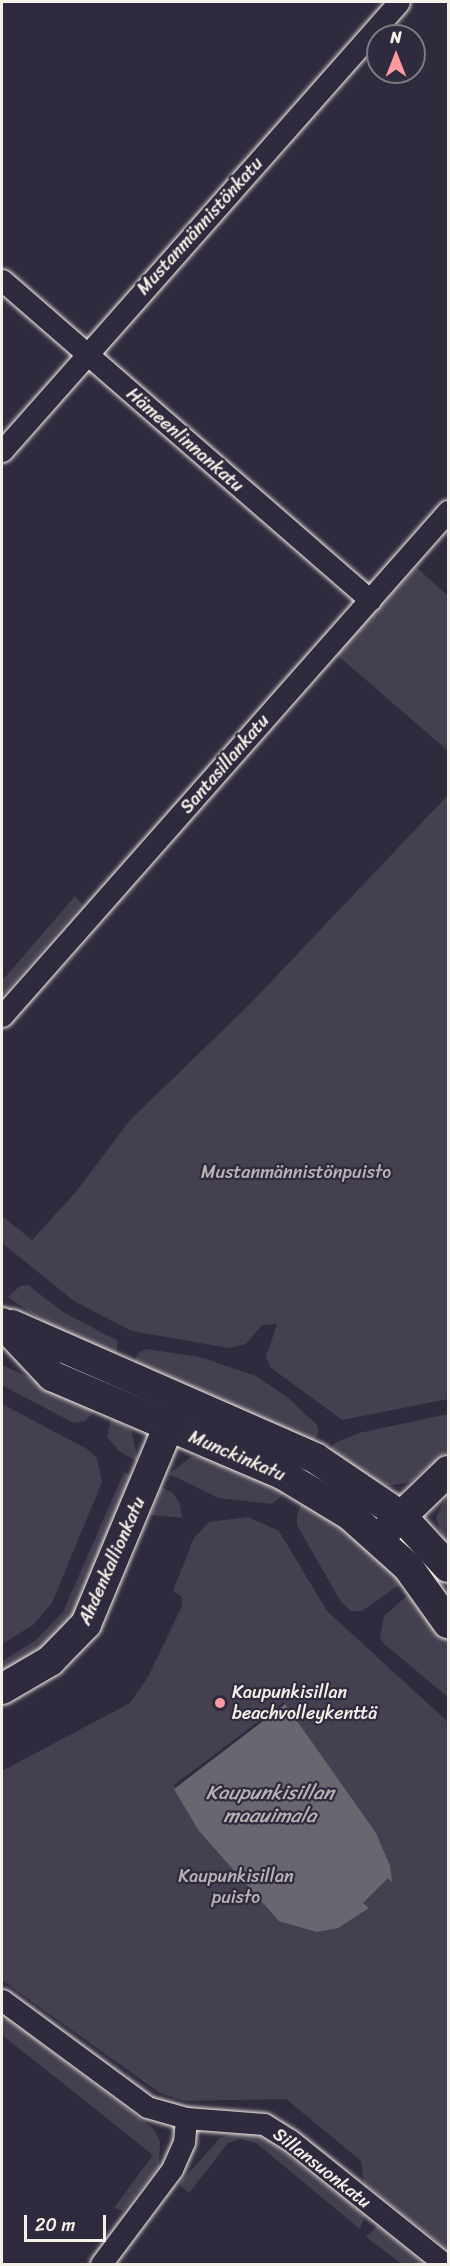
<!DOCTYPE html>
<html>
<head>
<meta charset="utf-8">
<style>
  body { margin:0 }
  #map { position:relative; width:450px; height:2266px; overflow:hidden; background:#2f2a3d; font-family:Sriracha,sans-serif }
  div>[style] { position:absolute }
  .green>* { inset:0; background:#454050 }
  .water>* { inset:0; background:#6a6670 }
  .pier>* { inset:0; background:#2f2a3d }
  .roads { filter:drop-shadow(0 0 2px #f4f1e8) drop-shadow(0 0 2px #f4f1e8) }
  .street>* { height:21px; margin:-10.5px; padding:0 10.5px; transform-origin:10.5px; border-radius:10.5px; background:#2f2a3d }
  .secondary>* { height:30px; margin:-15px; padding:0 15px; transform-origin:15px; border-radius:15px; background:#2f2a3d }
  .dots>* { width:16px; height:16px; translate:-50% -50%; box-sizing:border-box; border:3px solid #2f2a3d; border-radius:50% }
  span { translate:-50% -50%; white-space:nowrap; text-align:center; line-height:1.15; -webkit-text-stroke:4.5px #2f2a3d; paint-order:stroke }
  .street-label { font-size:18px; color:#f4f1e8 }
  .park-label { font-size:18px; color:#b7b3b3 }
  .poi-label { font-size:18px; color:#f4f1e8 }
  .left { translate:0 -50%; text-align:left }
  .water-label { font-size:20px; color:#b6b2b2; font-style:italic }
  .frame { position:absolute; inset:0; border:3px solid #f4f1e8; pointer-events:none }
  .north { position:absolute; left:366px; top:24px; width:60px; height:60px; box-sizing:border-box; background:#2f2a3d; border:2px solid #7e7a81; border-radius:50%; rotate:0deg; font-size:16px; font-weight:700; line-height:24px; text-align:center; color:#f4f1e8 }
  .north::after { content:''; display:block; margin:auto; width:21px; height:27px; background:#ff9aa2; clip-path:polygon(50% 0,100% 100%,50% 72%,0 100%) }
  .scale { position:absolute; left:24px; top:2215px; width:82px; height:27px; box-sizing:border-box; border:3px solid #f4f1e8; border-top:0; padding-left:8px; font-size:18px; line-height:21px; white-space:nowrap; color:#f4f1e8; -webkit-text-stroke:4px #2f2a3d; paint-order:stroke }
</style>
</head>
<body>
<div id="map">
  <div class="green">
    <div style="clip-path:polygon(416px 567px,448px 596px,448px 751px,336px 654px)"></div>
    <div style="clip-path:polygon(448px 795px,448px 1399px,342px 1420px,270px 1367px,266px 1357px,277px 1324px,262px 1325px,246px 1344px,229px 1348px,132px 1331px,74px 1301px,2px 1243px,2px 1216px,32px 1240px,75px 1193px,130px 1120px,249px 1005px)"></div>
    <div style="clip-path:polygon(75px 896px,82px 904px,2px 996px,2px 981px)"></div>
    <div style="clip-path:polygon(28px 1285px,63px 1312px,118px 1341px,116px 1360px,50px 1326px,8px 1297px,20px 1286px)"></div>
    <div style="clip-path:polygon(146px 1349px,200px 1357px,256px 1376px,287px 1397px,317px 1425px,319px 1432px,312px 1444px,132px 1366px,138px 1353px)"></div>
    <div style="clip-path:polygon(2px 1365px,39px 1382px,97px 1408px,85px 1421px,74px 1423px,3px 1386px)"></div>
    <div style="clip-path:polygon(2px 1404px,87px 1449px,97px 1458px,102px 1482px,52px 1603px,33px 1625px,2px 1644px)"></div>
    <div style="clip-path:polygon(448px 1414px,448px 1451px,410px 1482px,388px 1486px,377px 1482px,327px 1453px,335px 1443px,359px 1433px)"></div>
    <div style="clip-path:polygon(112px 1415px,132px 1432px,138px 1462px,119px 1451px,107px 1437px)"></div>
    <div style="clip-path:polygon(191px 1457px,209px 1457px,289px 1489px,272px 1504px,219px 1498px,169px 1474px)"></div>
    <div style="clip-path:polygon(124px 1472px,132px 1476px,73px 1616px,44px 1646px,2px 1672px,2px 1661px,35px 1641px,63px 1612px)"></div>
    <div style="clip-path:polygon(161px 1487px,173px 1493px,180px 1504px,182px 1518px,151px 1515px)"></div>
    <div style="clip-path:polygon(448px 1492px,448px 1540px,444px 1544px,436px 1518px)"></div>
    <div style="clip-path:polygon(304px 1498px,348px 1526px,404px 1578px,399px 1585px,362px 1611px,351px 1611px,341px 1602px,297px 1525px,297px 1515px)"></div>
    <div style="clip-path:polygon(248px 1517px,279px 1531px,327px 1611px,448px 1722px,448px 2250px,364px 2183px,361px 2161px,286px 2099px,184px 2101px,160px 2093px,2px 1980px,2px 1771px,130px 1703px,148px 1677px,182px 1606px,182px 1597px,173px 1591px,194px 1538px,209px 1522px)"></div>
    <div style="clip-path:polygon(416px 1595px,448px 1640px,448px 1697px,383px 1643px,380px 1637px,384px 1616px,407px 1596px)"></div>
    <div style="clip-path:polygon(2px 2014px,154px 2129px,160px 2142px,159px 2166px,123px 2211px,114px 2208px,153px 2155px,2px 2035px)"></div>
    <div style="clip-path:polygon(238px 2132px,256px 2134px,269px 2141px,365px 2216px,360px 2229px,256px 2143px,240px 2139px,228px 2143px,189px 2193px,179px 2184px,220px 2138px)"></div>
    <div style="clip-path:polygon(377px 2226px,425px 2264px,402px 2264px,366px 2237px)"></div>
  </div>
  <div class="water">
    <div style="clip-path:polygon(285px 1704px,376px 1833px,390px 1866px,392px 1882px,388px 1878px,363px 1903px,369px 1908px,338px 1928px,317px 1932px,279px 1921px,199px 1831px,174px 1789px)"></div>
  </div>
  <div class="pier">
    <div style="clip-path:polygon(284px 1702px,285px 1704px,175px 1788px,174px 1785px)"></div>
  </div>
  <div class="roads">
    <div class="street">
      <div style="left:2px;top:280px;width:488px;rotate:41deg"></div>
      <div style="left:2px;top:451px;width:599px;rotate:-48.52deg"></div>
      <div style="left:2px;top:1016px;width:674px;rotate:-48.55deg"></div>
      <div style="left:2px;top:2000px;width:180px;rotate:36.4deg"></div>
      <div style="left:147px;top:2107px;width:41px;rotate:15.8deg"></div>
      <div style="left:186px;top:2118px;width:78px;rotate:4.4deg"></div>
      <div style="left:264px;top:2124px;width:31px;rotate:32deg"></div>
      <div style="left:290px;top:2140px;width:198px;rotate:38.7deg"></div>
      <div style="left:101px;top:2264px;width:119px;rotate:-53.2deg"></div>
      <div style="left:172px;top:2169px;width:30px;rotate:-66deg"></div>
      <div style="left:184px;top:2142px;width:24px;rotate:-85deg"></div>
    </div>
    <div class="secondary">
      <div style="left:2px;top:1323px;width:73px;rotate:46.7deg"></div>
      <div style="left:52px;top:1376px;width:250px;rotate:23.1deg"></div>
      <div style="left:282px;top:1474px;width:79px;rotate:31.1deg"></div>
      <div style="left:350px;top:1515px;width:78px;rotate:41.9deg"></div>
      <div style="left:408px;top:1567px;width:69px;rotate:54.5deg"></div>
      <div style="left:12px;top:1325px;width:331px;rotate:23.7deg"></div>
      <div style="left:315px;top:1458px;width:104px;rotate:34deg"></div>
      <div style="left:401px;top:1516px;width:69px;rotate:47.3deg"></div>
      <div style="left:387px;top:1530px;width:85px;rotate:-44deg"></div>
      <div style="left:2px;top:1689px;width:56px;rotate:-30.3deg"></div>
      <div style="left:50px;top:1661px;width:52px;rotate:-45.8deg"></div>
      <div style="left:86px;top:1624px;width:231px;rotate:-67.3deg"></div>
    </div>
  </div>
  <div class="dots">
    <div style="left:220px;top:1703px;background:#ff9aa2"></div>
  </div>
  <div class="street-label">
    <span style="left:200px;top:226px;rotate:-48deg">Mustanmännistönkatu</span>
    <span style="left:185px;top:440px;rotate:41deg">Hämeenlinnankatu</span>
    <span style="left:225px;top:764px;rotate:-49deg">Santasillankatu</span>
    <span style="left:237px;top:1456px;rotate:23deg">Munckinkatu</span>
    <span style="left:112px;top:1561px;rotate:-66deg">Ahdenkallionkatu</span>
    <span style="left:322px;top:2168px;rotate:38deg">Sillansuonkatu</span>
  </div>
  <div class="park-label">
    <span style="left:296px;top:1172px">Mustanmännistönpuisto</span>
    <span style="left:236px;top:1887px">Kaupunkisillan<br>puisto</span>
  </div>
  <div class="poi-label">
    <span class="left" style="left:232px;top:1703px">Kaupunkisillan<br>beachvolleykenttä</span>
  </div>
  <div class="water-label">
    <span style="left:270px;top:1804px">Kaupunkisillan<br>maauimala</span>
  </div>
  <div class="frame"></div>
  <div class="north">N</div>
  <div class="scale">20 m</div>
</div>
</body>
</html>
